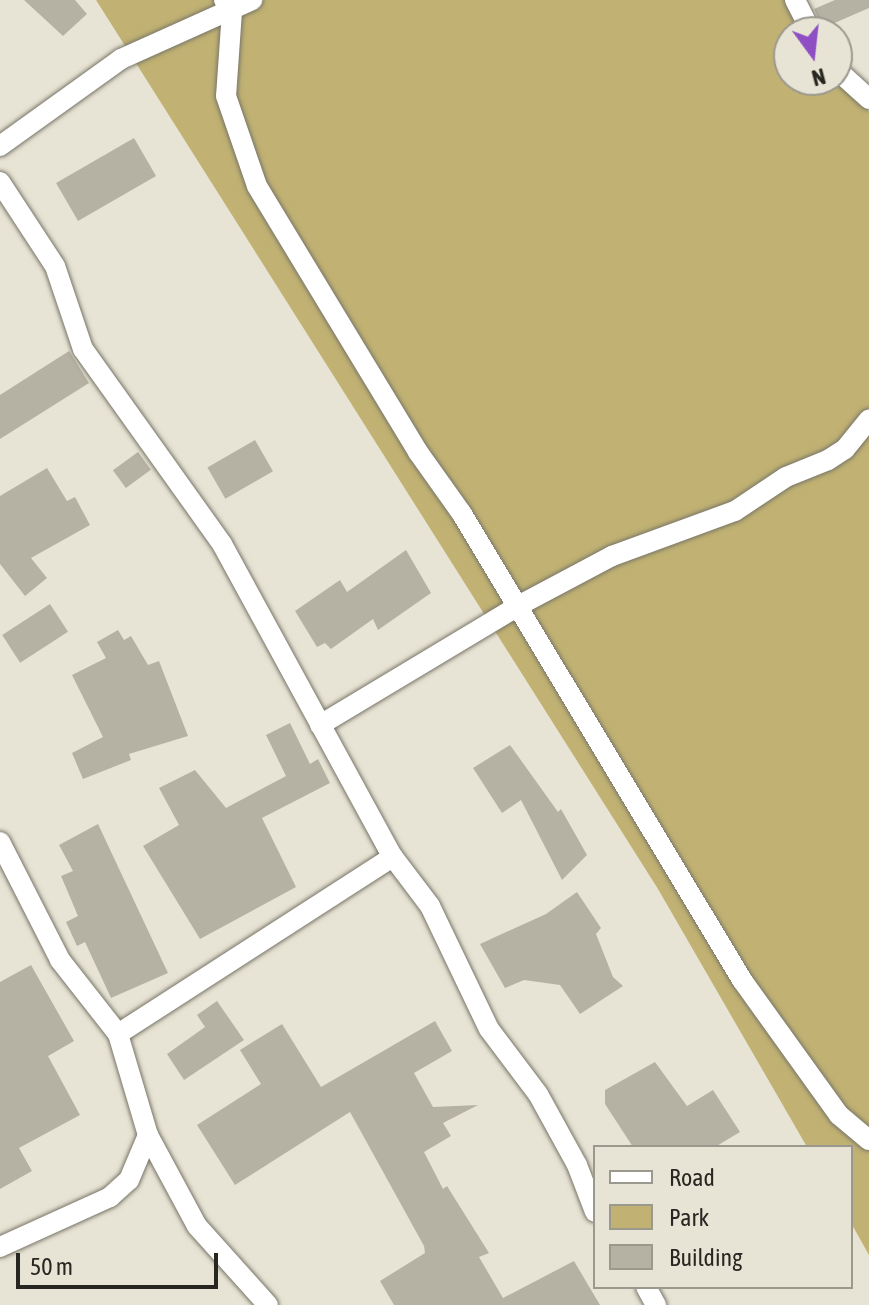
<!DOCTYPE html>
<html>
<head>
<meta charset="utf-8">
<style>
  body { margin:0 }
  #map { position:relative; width:869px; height:1305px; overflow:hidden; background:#e8e4d5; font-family:"Asap Condensed",sans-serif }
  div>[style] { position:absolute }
  .green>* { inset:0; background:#c1b273 }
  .building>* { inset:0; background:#b5b2a4; transform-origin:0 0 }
  .roads { filter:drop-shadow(0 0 2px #787568) drop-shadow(0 0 2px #787568) }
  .street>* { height:20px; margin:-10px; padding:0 10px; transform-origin:10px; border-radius:10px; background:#fff }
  span { translate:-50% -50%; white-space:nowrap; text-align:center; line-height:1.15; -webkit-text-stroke:7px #e8e4d5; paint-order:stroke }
  .legend { position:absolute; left:593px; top:1145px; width:260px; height:144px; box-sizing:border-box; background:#e8e4d5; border:2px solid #9b988d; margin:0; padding:10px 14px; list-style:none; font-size:24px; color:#272621 }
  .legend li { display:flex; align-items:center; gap:16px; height:40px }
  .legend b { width:40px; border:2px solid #9b988d }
  .north { position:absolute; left:773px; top:16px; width:80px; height:80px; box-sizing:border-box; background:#e8e4d5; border:2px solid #9b988d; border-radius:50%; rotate:165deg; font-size:22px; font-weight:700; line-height:32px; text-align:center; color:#272621 }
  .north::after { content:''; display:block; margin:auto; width:28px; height:36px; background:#8f4ec4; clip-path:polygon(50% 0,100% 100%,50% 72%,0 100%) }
  .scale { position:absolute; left:16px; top:1253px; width:202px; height:36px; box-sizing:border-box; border:4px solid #272621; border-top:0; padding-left:10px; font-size:24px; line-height:28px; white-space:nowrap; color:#272621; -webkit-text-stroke:6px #e8e4d5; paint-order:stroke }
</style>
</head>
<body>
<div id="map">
  <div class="green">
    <div style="clip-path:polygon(96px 0,799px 0,821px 32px,789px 32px,789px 80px,837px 80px,837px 58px,869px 112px,869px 1255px,851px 1223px,851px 1147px,807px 1147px,658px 889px)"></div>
  </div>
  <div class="building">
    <div style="clip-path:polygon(24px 0,75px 0,87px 14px,63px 36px)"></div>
    <div style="clip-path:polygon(835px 0,869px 0,869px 8px,823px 28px,814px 9px)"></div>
    <div style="left:134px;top:138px;width:44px;height:90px;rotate:60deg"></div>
    <div style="clip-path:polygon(69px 351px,89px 383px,0 439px,0 395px)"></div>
    <div style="left:255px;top:440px;width:36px;height:55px;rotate:60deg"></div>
    <div style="left:138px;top:452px;width:22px;height:31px;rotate:54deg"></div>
    <div style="clip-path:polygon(47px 468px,67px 501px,75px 497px,90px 525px,31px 558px,47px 578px,25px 596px,0 564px,0 496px)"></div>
    <div style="clip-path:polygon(406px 550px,431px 593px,378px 630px,373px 619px,331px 649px,325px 643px,317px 647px,295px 611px,340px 580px,347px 592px)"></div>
    <div style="left:50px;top:604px;width:33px;height:57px;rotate:57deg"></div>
    <div style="clip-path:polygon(118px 630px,124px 640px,131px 636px,148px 665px,159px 661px,188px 736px,129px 754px,131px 760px,83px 779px,72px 753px,103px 737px,72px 675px,106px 658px,97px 642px)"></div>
    <div style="clip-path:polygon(290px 723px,310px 764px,318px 759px,330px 783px,262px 818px,296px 887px,200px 939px,143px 846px,179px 825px,159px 788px,195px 770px,226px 808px,286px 776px,266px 735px)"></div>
    <div style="clip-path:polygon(510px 745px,558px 812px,561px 809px,587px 855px,562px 880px,521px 800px,502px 813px,473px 768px)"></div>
    <div style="clip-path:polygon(98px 824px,168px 973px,111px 998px,85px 942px,77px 946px,66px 922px,78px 916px,61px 876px,73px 871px,59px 845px)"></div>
    <div style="clip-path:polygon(577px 892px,601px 928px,596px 934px,613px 977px,623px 986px,580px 1014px,560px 985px,524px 980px,505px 988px,480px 944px,546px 914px)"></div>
    <div style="clip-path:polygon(31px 965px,74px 1041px,48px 1056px,80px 1115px,19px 1148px,32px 1171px,0 1189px,0 982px)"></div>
    <div style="clip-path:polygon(217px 1001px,244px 1040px,184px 1080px,167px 1054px,205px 1027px,197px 1015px)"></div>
    <div style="clip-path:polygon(435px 1021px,452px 1051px,414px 1073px,433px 1107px,478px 1105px,443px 1123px,451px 1136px,424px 1152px,443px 1189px,447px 1186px,489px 1253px,479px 1257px,503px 1298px,574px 1261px,600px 1305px,394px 1305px,380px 1281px,425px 1253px,424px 1246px,350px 1112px,235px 1185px,197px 1125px,261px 1084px,240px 1050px,282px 1024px,321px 1087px)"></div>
    <div style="clip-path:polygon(655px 1062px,687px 1106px,713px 1090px,740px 1132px,715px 1147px,633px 1147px,605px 1104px,605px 1090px)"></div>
  </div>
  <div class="roads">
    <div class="street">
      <div style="left:224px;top:0;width:14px;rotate:54deg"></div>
      <div style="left:232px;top:11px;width:85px;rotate:94deg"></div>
      <div style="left:226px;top:96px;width:95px;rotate:71deg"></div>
      <div style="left:257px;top:186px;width:311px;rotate:58.8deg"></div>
      <div style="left:418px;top:452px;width:76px;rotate:54.6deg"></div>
      <div style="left:462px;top:514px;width:544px;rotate:59deg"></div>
      <div style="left:742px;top:980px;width:166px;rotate:54.3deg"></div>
      <div style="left:839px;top:1115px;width:39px;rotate:40deg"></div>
      <div style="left:795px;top:0;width:36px;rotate:63deg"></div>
      <div style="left:837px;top:70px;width:43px;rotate:42.2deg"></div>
      <div style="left:0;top:146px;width:149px;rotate:-35.7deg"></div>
      <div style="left:121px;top:59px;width:144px;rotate:-24.2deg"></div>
      <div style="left:0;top:182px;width:100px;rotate:56.8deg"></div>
      <div style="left:55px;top:266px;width:88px;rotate:71.4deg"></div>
      <div style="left:83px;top:349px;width:239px;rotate:54.5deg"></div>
      <div style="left:222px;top:544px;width:357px;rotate:61.4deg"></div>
      <div style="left:393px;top:857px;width:61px;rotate:52.9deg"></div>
      <div style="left:430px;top:906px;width:136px;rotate:64.4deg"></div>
      <div style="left:489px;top:1029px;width:81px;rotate:53deg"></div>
      <div style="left:538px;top:1094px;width:81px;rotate:61.2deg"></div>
      <div style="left:577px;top:1165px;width:50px;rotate:69deg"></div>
      <div style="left:320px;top:725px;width:229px;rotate:-31deg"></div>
      <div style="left:516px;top:607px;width:109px;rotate:-28deg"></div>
      <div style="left:612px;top:556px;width:131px;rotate:-20.1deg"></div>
      <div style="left:735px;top:511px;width:61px;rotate:-33.7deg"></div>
      <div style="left:786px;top:477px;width:45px;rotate:-22deg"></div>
      <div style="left:828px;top:460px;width:20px;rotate:-33deg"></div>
      <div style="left:845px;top:449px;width:38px;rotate:-51deg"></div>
      <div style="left:0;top:842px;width:132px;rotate:63deg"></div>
      <div style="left:60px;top:960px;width:94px;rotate:51.9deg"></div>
      <div style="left:118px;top:1034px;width:105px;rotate:73.5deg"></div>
      <div style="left:148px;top:1135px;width:103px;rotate:61.7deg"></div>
      <div style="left:197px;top:1226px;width:106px;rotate:48.1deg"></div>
      <div style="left:118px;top:1034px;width:327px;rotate:-32.8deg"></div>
      <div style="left:0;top:1247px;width:121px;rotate:-24.4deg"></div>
      <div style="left:110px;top:1197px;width:25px;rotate:-42deg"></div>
      <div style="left:129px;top:1180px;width:49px;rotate:-67.1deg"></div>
      <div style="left:646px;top:1287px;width:21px;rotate:61deg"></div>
    </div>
  </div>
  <ul class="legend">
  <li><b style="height:10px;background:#fff"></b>Road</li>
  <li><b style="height:22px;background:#c1b273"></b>Park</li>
  <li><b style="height:22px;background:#b5b2a4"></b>Building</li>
  </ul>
  <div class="north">N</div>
  <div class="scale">50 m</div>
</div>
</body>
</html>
